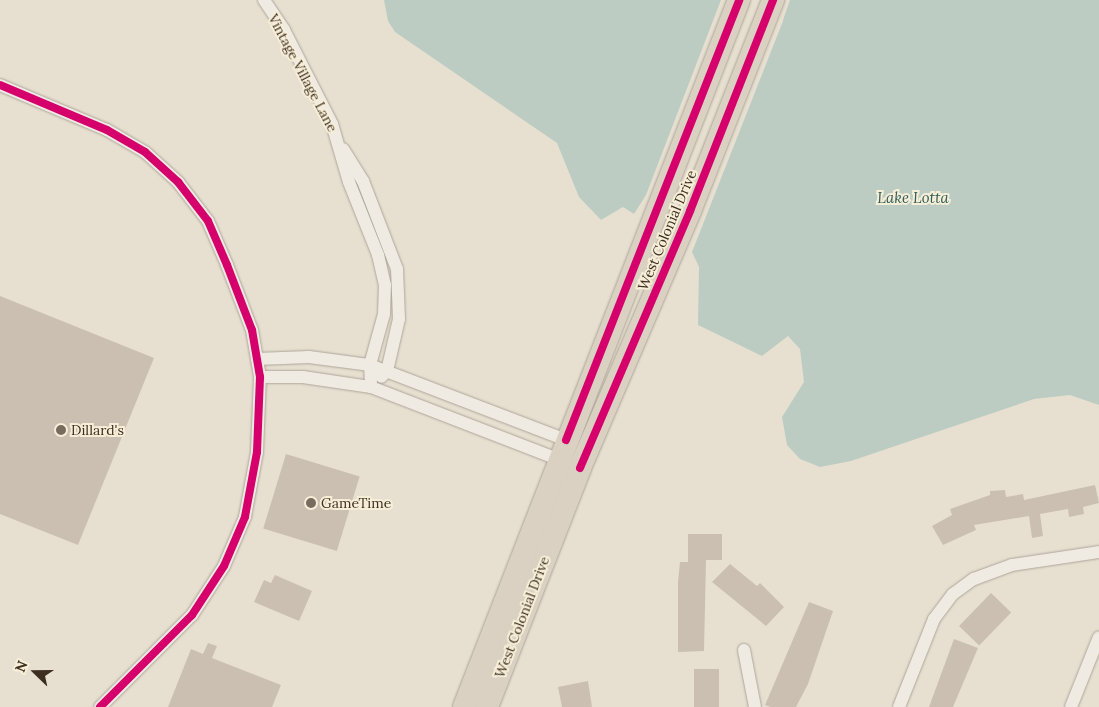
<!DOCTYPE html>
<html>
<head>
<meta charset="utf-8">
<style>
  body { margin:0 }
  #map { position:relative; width:1099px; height:707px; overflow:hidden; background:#e7e0d1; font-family:Lora,serif }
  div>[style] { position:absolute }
  .water>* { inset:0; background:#bcccc2 }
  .pier>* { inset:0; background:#e7e0d1 }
  .building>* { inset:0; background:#cbbfb2; transform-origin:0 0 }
  .roads { filter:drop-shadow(0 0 1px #ada599) drop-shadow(0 0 1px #ada599) }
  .street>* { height:12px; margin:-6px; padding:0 6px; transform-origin:6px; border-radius:6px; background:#efebe3 }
  .highway>* { height:22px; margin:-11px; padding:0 11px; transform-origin:11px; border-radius:11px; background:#dad1c2 }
  .cycleway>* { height:8px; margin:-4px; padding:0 4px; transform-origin:4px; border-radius:4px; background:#d6006c }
  .dots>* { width:14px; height:14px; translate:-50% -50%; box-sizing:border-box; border:2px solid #f7eed8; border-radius:50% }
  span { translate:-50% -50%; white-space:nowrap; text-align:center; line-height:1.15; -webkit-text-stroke:4px #f7eed8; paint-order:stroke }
  .street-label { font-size:14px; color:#3d2e20 }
  .poi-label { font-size:14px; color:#3d2e20 }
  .left { translate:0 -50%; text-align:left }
  .water-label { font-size:15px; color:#2f5d5a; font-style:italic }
  .north { position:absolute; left:10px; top:647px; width:50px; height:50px; -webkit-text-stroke:4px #f7eed8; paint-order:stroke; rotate:292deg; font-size:14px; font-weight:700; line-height:20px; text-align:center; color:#3d2e20 }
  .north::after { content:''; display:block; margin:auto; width:18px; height:22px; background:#3d2e20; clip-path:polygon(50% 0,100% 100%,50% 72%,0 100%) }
</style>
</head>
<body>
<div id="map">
  <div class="water">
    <div style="clip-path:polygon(384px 0,721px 0,646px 195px,634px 214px,623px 207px,601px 220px,579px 197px,557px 143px,395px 32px,388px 21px)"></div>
    <div style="clip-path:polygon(730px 0,1099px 0,1099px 405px,1070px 395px,1034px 399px,851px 461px,820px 467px,800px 459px,787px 445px,782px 417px,804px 382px,800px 349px,788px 336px,762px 356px,698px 325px,699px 267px,692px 252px,783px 21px)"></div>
  </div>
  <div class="pier">
    <div style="clip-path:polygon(727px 0,790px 0,782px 23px)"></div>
  </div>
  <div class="building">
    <div style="clip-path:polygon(0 296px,154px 358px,78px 545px,0 514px)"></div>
    <div style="left:286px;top:454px;width:77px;height:78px;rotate:17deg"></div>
    <div style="clip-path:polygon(1095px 485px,1099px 503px,1083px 507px,1084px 514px,1069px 517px,1068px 509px,1040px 514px,1043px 536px,1032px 538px,1029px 516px,974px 525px,976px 530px,943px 545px,932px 526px,952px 515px,950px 509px,990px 495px,990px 491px,1005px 490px,1006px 497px,1023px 494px,1024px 500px)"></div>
    <div style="clip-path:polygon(688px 534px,722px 534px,722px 560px,706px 560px,704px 651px,678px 652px,678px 582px,680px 562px,688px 562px)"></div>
    <div style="clip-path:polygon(730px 564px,757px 586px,760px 583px,784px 607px,766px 626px,712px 582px)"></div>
    <div style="clip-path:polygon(275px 575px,312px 591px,299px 621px,254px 602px,264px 580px,271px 583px)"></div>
    <div style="left:991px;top:593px;width:28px;height:46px;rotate:44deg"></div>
    <div style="clip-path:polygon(809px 602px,833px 611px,808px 684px,796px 707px,771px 707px,765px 705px)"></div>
    <div style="clip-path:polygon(954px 639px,978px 648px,953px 707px,929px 707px)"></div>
    <div style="clip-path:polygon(208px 643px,217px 646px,212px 658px,281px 685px,272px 707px,168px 707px,191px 649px,203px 654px)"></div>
    <div style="left:694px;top:669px;width:25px;height:38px"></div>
    <div style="clip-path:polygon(588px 681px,592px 707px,562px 707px,558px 687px)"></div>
  </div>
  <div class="roads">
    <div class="street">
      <div style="left:264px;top:0;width:36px;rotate:56deg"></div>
      <div style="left:284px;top:30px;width:106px;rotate:62.9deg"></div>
      <div style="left:332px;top:124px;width:60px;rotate:73.7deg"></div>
      <div style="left:349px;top:182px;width:79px;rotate:68.3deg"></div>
      <div style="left:378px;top:255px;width:31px;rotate:77deg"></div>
      <div style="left:385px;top:285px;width:29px;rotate:92deg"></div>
      <div style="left:384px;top:314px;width:53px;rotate:105.4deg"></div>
      <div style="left:370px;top:365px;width:22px;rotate:87deg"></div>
      <div style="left:0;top:85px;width:116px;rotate:22.8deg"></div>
      <div style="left:107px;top:130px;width:44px;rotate:30.1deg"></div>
      <div style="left:145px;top:152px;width:45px;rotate:42.3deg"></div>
      <div style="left:178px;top:182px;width:49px;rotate:52.4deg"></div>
      <div style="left:208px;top:221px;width:48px;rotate:66.6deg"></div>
      <div style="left:227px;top:265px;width:70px;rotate:69deg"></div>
      <div style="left:252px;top:330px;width:48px;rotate:80.3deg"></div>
      <div style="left:260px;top:377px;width:75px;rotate:92.3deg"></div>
      <div style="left:257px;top:452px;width:66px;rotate:100.5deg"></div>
      <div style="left:245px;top:517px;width:53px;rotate:113.2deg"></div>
      <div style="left:224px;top:566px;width:59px;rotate:123.1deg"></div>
      <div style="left:192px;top:615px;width:130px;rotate:135deg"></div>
      <div style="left:343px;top:149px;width:38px;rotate:58deg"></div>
      <div style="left:363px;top:181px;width:94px;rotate:68.9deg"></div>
      <div style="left:397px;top:269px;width:50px;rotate:87.7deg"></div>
      <div style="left:399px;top:319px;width:53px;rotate:103deg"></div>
      <div style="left:387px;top:371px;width:8px;rotate:135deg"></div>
      <div style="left:257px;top:359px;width:52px;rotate:-2.2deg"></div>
      <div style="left:309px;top:357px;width:62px;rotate:7.5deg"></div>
      <div style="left:370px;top:365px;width:216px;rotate:20.9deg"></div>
      <div style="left:260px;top:377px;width:43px"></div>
      <div style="left:303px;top:377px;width:69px;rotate:8.4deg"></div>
      <div style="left:371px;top:387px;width:208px;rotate:21.1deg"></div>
      <div style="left:744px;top:650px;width:58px;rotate:79.1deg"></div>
      <div style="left:899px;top:707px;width:95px;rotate:-68.3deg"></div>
      <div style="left:934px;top:619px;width:31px;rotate:-53deg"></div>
      <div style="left:953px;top:594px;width:26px;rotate:-36deg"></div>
      <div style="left:974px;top:579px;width:40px;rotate:-20.2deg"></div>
      <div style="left:1012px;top:565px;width:88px;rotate:-8.5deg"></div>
      <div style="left:1071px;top:707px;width:75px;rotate:-68.2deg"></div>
    </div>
    <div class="highway">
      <div style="left:464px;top:707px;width:759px;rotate:-68.75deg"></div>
      <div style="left:487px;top:707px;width:256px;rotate:-68.7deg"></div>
      <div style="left:580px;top:468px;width:280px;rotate:-66.8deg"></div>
      <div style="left:690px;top:211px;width:227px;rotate:-68.5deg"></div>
    </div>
  </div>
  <div class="cycleway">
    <div style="left:0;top:85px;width:116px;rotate:22.8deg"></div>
    <div style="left:107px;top:130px;width:44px;rotate:30.1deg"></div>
    <div style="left:145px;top:152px;width:45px;rotate:42.3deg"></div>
    <div style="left:178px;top:182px;width:49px;rotate:52.4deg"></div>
    <div style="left:208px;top:221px;width:48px;rotate:66.6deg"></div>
    <div style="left:227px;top:265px;width:70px;rotate:69deg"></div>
    <div style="left:252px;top:330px;width:48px;rotate:80.3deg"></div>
    <div style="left:260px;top:377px;width:75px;rotate:92.3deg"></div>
    <div style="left:257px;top:452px;width:66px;rotate:100.5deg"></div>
    <div style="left:245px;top:517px;width:53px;rotate:113.2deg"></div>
    <div style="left:224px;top:566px;width:59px;rotate:123.1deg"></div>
    <div style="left:192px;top:615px;width:130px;rotate:135deg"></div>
    <div style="left:566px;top:440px;width:473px;rotate:-68.5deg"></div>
    <div style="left:580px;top:468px;width:280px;rotate:-66.8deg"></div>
    <div style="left:690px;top:211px;width:227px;rotate:-68.5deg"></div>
  </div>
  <div class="dots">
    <div style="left:61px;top:430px;background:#786c5e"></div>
    <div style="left:311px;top:503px;background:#786c5e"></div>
  </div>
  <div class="street-label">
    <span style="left:303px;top:73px;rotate:62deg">Vintage Village Lane</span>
    <span style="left:667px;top:230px;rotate:-67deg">West Colonial Drive</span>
    <span style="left:522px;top:617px;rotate:-69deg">West Colonial Drive</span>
  </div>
  <div class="poi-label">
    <span class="left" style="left:71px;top:430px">Dillard's</span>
    <span class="left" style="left:321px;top:503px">GameTime</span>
  </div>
  <div class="water-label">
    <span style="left:913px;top:198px">Lake Lotta</span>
  </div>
  <div class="north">N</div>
</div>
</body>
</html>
